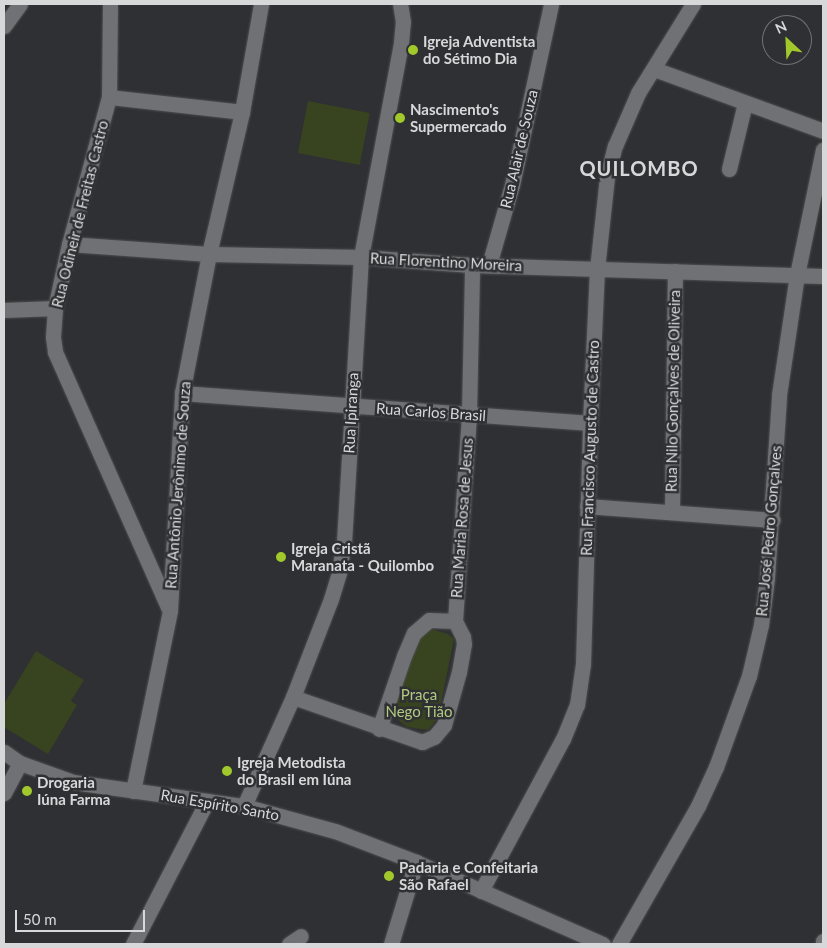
<!DOCTYPE html>
<html>
<head>
<meta charset="utf-8">
<style>
  body { margin:0 }
  #map { position:relative; width:827px; height:948px; overflow:hidden; background:#2f3033; font-family:Lato,sans-serif }
  div>[style] { position:absolute }
  .green>* { inset:0; background:#38431f; transform-origin:0 0 }
  .roads { filter:drop-shadow(0 0 1px #4d4e50) drop-shadow(0 0 1px #4d4e50) }
  .minor>* { height:15px; margin:-7.5px; padding:0 7.5px; transform-origin:7.5px; border-radius:7.5px; background:#6f7174 }
  .dots>* { width:14px; height:14px; translate:-50% -50%; box-sizing:border-box; border:2px solid #2f3033; border-radius:50% }
  span { translate:-50% -50%; white-space:nowrap; text-align:center; line-height:1.15; -webkit-text-stroke:5px #2f3033; paint-order:stroke }
  .poi-label { font-size:15px; color:#d7d8da; font-weight:700 }
  .left { translate:0 -50%; text-align:left }
  .street-label { font-size:15px; color:#d7d8da }
  .park-label { font-size:15px; color:#b1ca7f }
  .district-label { font-size:20px; color:#d7d8da; font-weight:700; letter-spacing:1px }
  .frame { position:absolute; inset:0; border:5px solid #d7d8da; pointer-events:none }
  .north { position:absolute; left:762px; top:15px; width:50px; height:50px; box-sizing:border-box; background:#2f3033; border:1px solid #727376; border-radius:50%; rotate:335deg; font-size:14px; font-weight:700; line-height:20px; text-align:center; color:#d7d8da }
  .north::after { content:''; display:block; margin:auto; width:18px; height:22px; background:#a1c92b; clip-path:polygon(50% 0,100% 100%,50% 72%,0 100%) }
  .scale { position:absolute; left:15px; top:910px; width:130px; height:22px; box-sizing:border-box; border:2px solid #d7d8da; border-top:0; padding-left:6px; font-size:15px; line-height:18px; white-space:nowrap; color:#d7d8da; -webkit-text-stroke:4px #2f3033; paint-order:stroke }
</style>
</head>
<body>
<div id="map">
  <div class="green">
    <div style="left:308px;top:101px;width:63px;height:53px;rotate:11deg"></div>
    <div style="clip-path:polygon(431px 629px,448px 634px,454px 639px,438px 718px,428px 730px,407px 727px,396px 718px,395px 705px,421px 634px)"></div>
    <div style="clip-path:polygon(36px 651px,84px 680px,71px 701px,77px 705px,48px 754px,4px 727px,4px 704px)"></div>
  </div>
  <div class="roads">
    <div class="minor">
      <div style="left:110px;top:4px;width:93px;rotate:90.6deg"></div>
      <div style="left:109px;top:97px;width:152px;rotate:105.2deg"></div>
      <div style="left:69px;top:244px;width:66px;rotate:102.3deg"></div>
      <div style="left:55px;top:308px;width:29px;rotate:94deg"></div>
      <div style="left:53px;top:337px;width:15px;rotate:82deg"></div>
      <div style="left:55px;top:352px;width:279px;rotate:66.1deg"></div>
      <div style="left:4px;top:26px;width:27px;rotate:-54deg"></div>
      <div style="left:654px;top:69px;width:180px;rotate:20.1deg"></div>
      <div style="left:109px;top:97px;width:134px;rotate:6.4deg"></div>
      <div style="left:729px;top:169px;width:68px;rotate:-76.4deg"></div>
      <div style="left:69px;top:244px;width:140px;rotate:4.1deg"></div>
      <div style="left:209px;top:254px;width:152px;rotate:1.1deg"></div>
      <div style="left:361px;top:257px;width:111px;rotate:4.1deg"></div>
      <div style="left:472px;top:265px;width:351px;rotate:1.8deg"></div>
      <div style="left:489px;top:265px;width:83px;rotate:-74deg"></div>
      <div style="left:512px;top:185px;width:185px;rotate:-77.8deg"></div>
      <div style="left:4px;top:310px;width:51px;rotate:-2.2deg"></div>
      <div style="left:182px;top:393px;width:409px;rotate:4.2deg"></div>
      <div style="left:587px;top:506px;width:186px;rotate:4.3deg"></div>
      <div style="left:672px;top:512px;width:241px;rotate:-89.3deg"></div>
      <div style="left:293px;top:697px;width:137px;rotate:19.2deg"></div>
      <div style="left:422px;top:742px;width:13px;rotate:-23deg"></div>
      <div style="left:434px;top:737px;width:16px;rotate:-50deg"></div>
      <div style="left:444px;top:725px;width:55px;rotate:-74.2deg"></div>
      <div style="left:459px;top:672px;width:28px;rotate:-80deg"></div>
      <div style="left:464px;top:644px;width:7px;rotate:-98deg"></div>
      <div style="left:463px;top:637px;width:18px;rotate:-117deg"></div>
      <div style="left:455px;top:621px;width:207px;rotate:-86.1deg"></div>
      <div style="left:469px;top:414px;width:149px;rotate:-88.8deg"></div>
      <div style="left:379px;top:729px;width:77px;rotate:-71.1deg"></div>
      <div style="left:404px;top:656px;width:25px;rotate:-67deg"></div>
      <div style="left:414px;top:633px;width:20px;rotate:-41deg"></div>
      <div style="left:429px;top:620px;width:26px;rotate:2deg"></div>
      <div style="left:4px;top:752px;width:19px;rotate:35deg"></div>
      <div style="left:20px;top:763px;width:56px;rotate:19.7deg"></div>
      <div style="left:73px;top:782px;width:173px;rotate:8deg"></div>
      <div style="left:244px;top:806px;width:94px;rotate:15.4deg"></div>
      <div style="left:335px;top:831px;width:87px;rotate:20.9deg"></div>
      <div style="left:416px;top:862px;width:204px;rotate:23.7deg"></div>
      <div style="left:133px;top:791px;width:185px;rotate:-78.4deg"></div>
      <div style="left:170px;top:610px;width:217px;rotate:-86.8deg"></div>
      <div style="left:182px;top:393px;width:142px;rotate:-79deg"></div>
      <div style="left:209px;top:254px;width:146px;rotate:-76.9deg"></div>
      <div style="left:242px;top:112px;width:110px;rotate:-80deg"></div>
      <div style="left:4px;top:793px;width:34px;rotate:-62deg"></div>
      <div style="left:244px;top:806px;width:120px;rotate:-65.8deg"></div>
      <div style="left:293px;top:697px;width:105px;rotate:-68.8deg"></div>
      <div style="left:331px;top:599px;width:28px;rotate:-73deg"></div>
      <div style="left:339px;top:572px;width:30px;rotate:-81deg"></div>
      <div style="left:344px;top:542px;width:286px;rotate:-86.6deg"></div>
      <div style="left:361px;top:257px;width:218px;rotate:-79.4deg"></div>
      <div style="left:401px;top:43px;width:21px;rotate:-85deg"></div>
      <div style="left:403px;top:22px;width:18px;rotate:-99deg"></div>
      <div style="left:481px;top:891px;width:173px;rotate:-61.7deg"></div>
      <div style="left:563px;top:739px;width:37px;rotate:-68deg"></div>
      <div style="left:577px;top:705px;width:41px;rotate:-81.7deg"></div>
      <div style="left:583px;top:664px;width:241px;rotate:-88.3deg"></div>
      <div style="left:590px;top:423px;width:154px;rotate:-87.4deg"></div>
      <div style="left:597px;top:269px;width:93px;rotate:-83.8deg"></div>
      <div style="left:607px;top:177px;width:32px;rotate:-76deg"></div>
      <div style="left:615px;top:146px;width:58px;rotate:-66.5deg"></div>
      <div style="left:638px;top:93px;width:105px;rotate:-58.3deg"></div>
      <div style="left:133px;top:944px;width:161px;rotate:-62.6deg"></div>
      <div style="left:289px;top:944px;width:14px;rotate:-34deg"></div>
      <div style="left:391px;top:944px;width:86px;rotate:-73deg"></div>
      <div style="left:619px;top:944px;width:159px;rotate:-60.2deg"></div>
      <div style="left:698px;top:806px;width:43px;rotate:-65.2deg"></div>
      <div style="left:716px;top:767px;width:97px;rotate:-70.1deg"></div>
      <div style="left:749px;top:676px;width:52px;rotate:-76.8deg"></div>
      <div style="left:761px;top:625px;width:47px;rotate:-82.7deg"></div>
      <div style="left:767px;top:578px;width:183px;rotate:-86.2deg"></div>
      <div style="left:779px;top:395px;width:121px;rotate:-81.5deg"></div>
      <div style="left:797px;top:275px;width:128px;rotate:-78.3deg"></div>
      <div style="left:823px;top:944px;width:3px;rotate:-90deg"></div>
    </div>
  </div>
  <div class="dots">
    <div style="left:413px;top:50px;background:#a1c92b"></div>
    <div style="left:400px;top:118px;background:#a1c92b"></div>
    <div style="left:281px;top:557px;background:#a1c92b"></div>
    <div style="left:227px;top:771px;background:#a1c92b"></div>
    <div style="left:27px;top:791px;background:#a1c92b"></div>
    <div style="left:389px;top:876px;background:#a1c92b"></div>
  </div>
  <div class="poi-label">
    <span class="left" style="left:423px;top:50px">Igreja Adventista<br>do Sétimo Dia</span>
    <span class="left" style="left:410px;top:118px">Nascimento's<br>Supermercado</span>
    <span class="left" style="left:291px;top:557px">Igreja Cristã<br>Maranata - Quilombo</span>
    <span class="left" style="left:237px;top:771px">Igreja Metodista<br>do Brasil em Iúna</span>
    <span class="left" style="left:37px;top:791px">Drogaria<br>Iúna Farma</span>
    <span class="left" style="left:399px;top:876px">Padaria e Confeitaria<br>São Rafael</span>
  </div>
  <div class="street-label">
    <span style="left:519px;top:149px;rotate:-77deg">Rua Alair de Souza</span>
    <span style="left:80px;top:214px;rotate:-76deg">Rua Odineir de Freitas Castro</span>
    <span style="left:446px;top:262px;rotate:3deg">Rua Florentino Moreira</span>
    <span style="left:673px;top:391px;rotate:-89deg">Rua Nilo Gonçalves de Oliveira</span>
    <span style="left:431px;top:412px;rotate:4deg">Rua Carlos Brasil</span>
    <span style="left:351px;top:413px;rotate:-87deg">Rua Ipiranga</span>
    <span style="left:590px;top:448px;rotate:-88deg">Rua Francisco Augusto de Castro</span>
    <span style="left:178px;top:485px;rotate:-86deg">Rua Antônio Jerônimo de Souza</span>
    <span style="left:462px;top:518px;rotate:-86deg">Rua Maria Rosa de Jesus</span>
    <span style="left:769px;top:531px;rotate:-85deg">Rua José Pedro Gonçalves</span>
    <span style="left:220px;top:805px;rotate:10deg">Rua Espírito Santo</span>
  </div>
  <div class="park-label">
    <span style="left:419px;top:703px">Praça<br>Nego Tião</span>
  </div>
  <div class="district-label">
    <span style="left:639px;top:168px">QUILOMBO</span>
  </div>
  <div class="frame"></div>
  <div class="north">N</div>
  <div class="scale">50 m</div>
</div>
</body>
</html>
